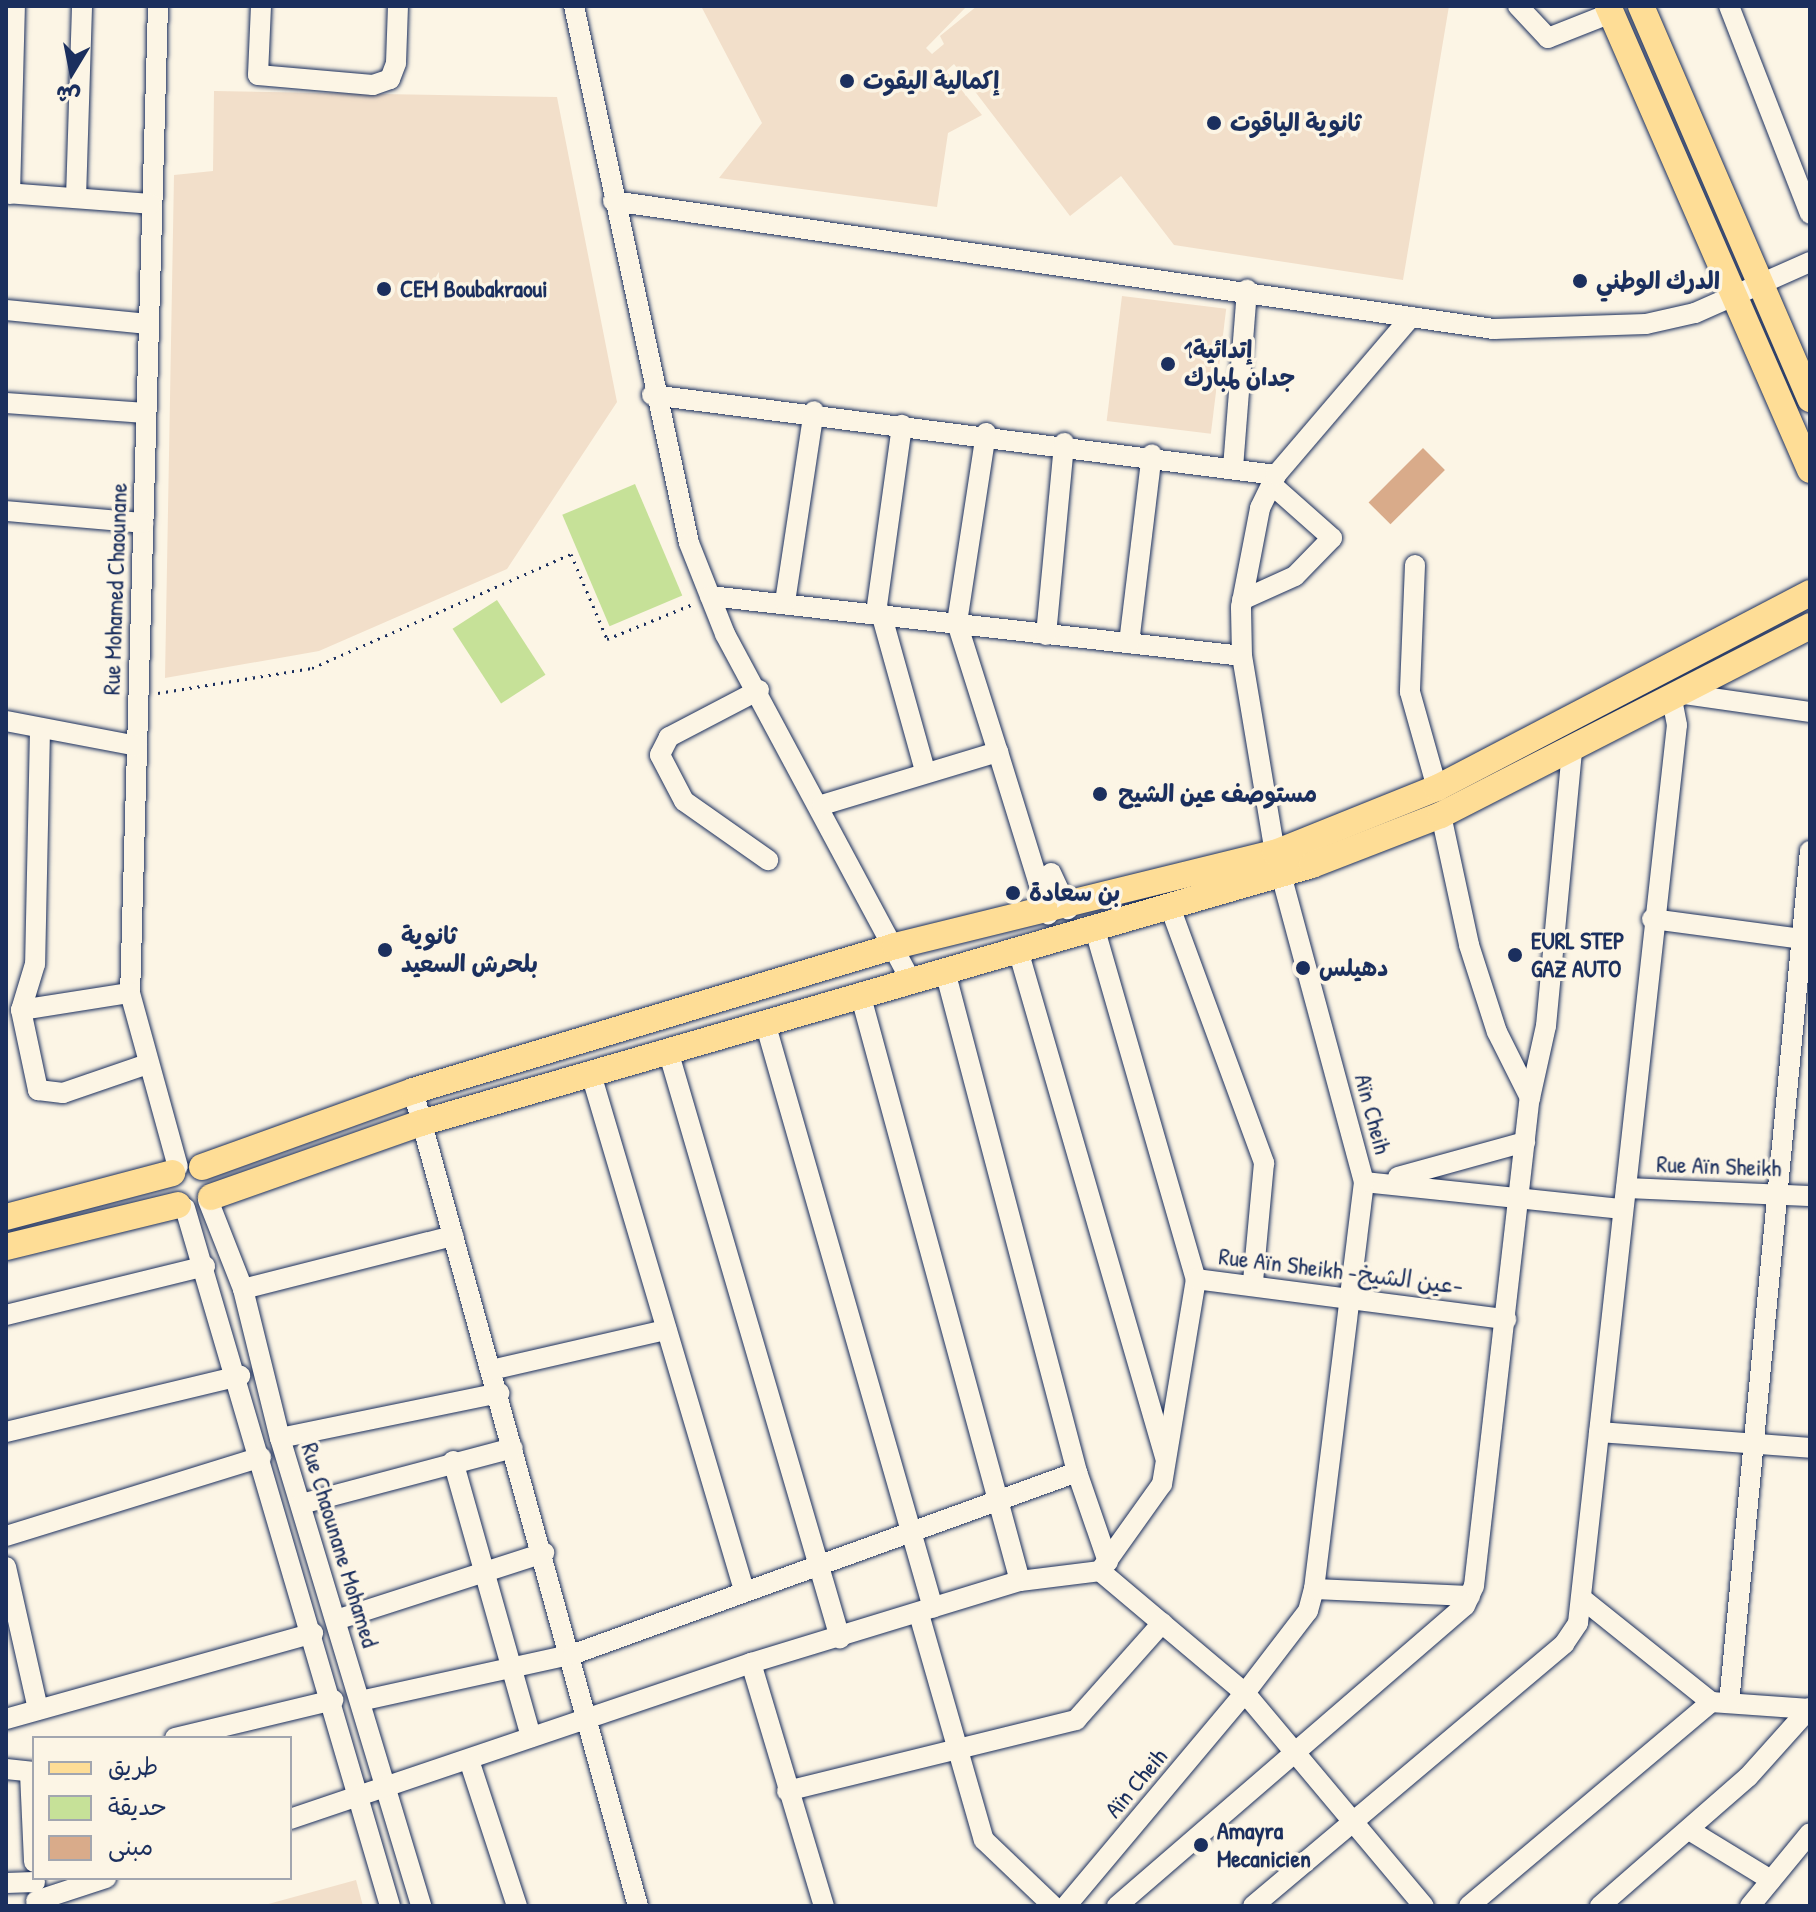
<!DOCTYPE html>
<html>
<head>
<meta charset="utf-8">
<style>
  body { margin:0 }
  #map { position:relative; width:1816px; height:1912px; overflow:hidden; background:#fcf5e5; font-family:"Patrick Hand","Playpen Sans Arabic",sans-serif }
  div>[style] { position:absolute }
  .built>* { inset:0; background:#f2dfca; transform-origin:0 0 }
  .green>* { inset:0; background:#c6e198; transform-origin:0 0 }
  .building>* { inset:0; background:#d9ab8a; transform-origin:0 0 }
  .path>* { height:3px; margin-top:-1.5px; transform-origin:0; background:repeating-linear-gradient(90deg,#1b2f5e 0 2px,transparent 0 8px) }
  .roads { filter:drop-shadow(0 0 2px #1b2f5e) drop-shadow(0 0 2px #1b2f5e) }
  .minor>* { height:20px; margin:-10px; padding:0 10px; transform-origin:10px; border-radius:10px; background:#fcf5e5 }
  .major>* { height:26px; margin:-13px; padding:0 13px; transform-origin:13px; border-radius:13px; background:#fedd96 }
  .dots>* { width:22px; height:22px; translate:-50% -50%; box-sizing:border-box; border:4px solid #fcf5e5; border-radius:50% }
  span { translate:-50% -50%; white-space:nowrap; text-align:center; line-height:1.15; -webkit-text-stroke:7px #fcf5e5; paint-order:stroke }
  .poi-label { font-size:24px; color:#1b2f5e; font-weight:700 }
  .left { translate:0 -50%; text-align:left }
  .street-label { font-size:24px; color:#1b2f5e }
  .frame { position:absolute; inset:0; border:8px solid #1b2f5e; pointer-events:none }
  .legend { position:absolute; left:32px; top:1736px; width:260px; height:144px; box-sizing:border-box; background:#fcf5e5; border:2px solid #a2a6af; margin:0; padding:10px 14px; list-style:none; font-size:24px; color:#1b2f5e }
  .legend li { display:flex; align-items:center; gap:16px; height:40px }
  .legend b { width:40px; border:2px solid #a2a6af }
  .north { position:absolute; left:32px; top:32px; width:80px; height:80px; -webkit-text-stroke:6px #fcf5e5; paint-order:stroke; rotate:190deg; font-size:22px; font-weight:700; line-height:32px; text-align:center; color:#1b2f5e }
  .north::after { content:''; display:block; margin:auto; width:28px; height:36px; background:#1b2f5e; clip-path:polygon(50% 0,100% 100%,50% 72%,0 100%) }
</style>
</head>
<body>
<div id="map">
  <div class="built">
    <div style="clip-path:polygon(701px 6px,967px 6px,926px 48px,932px 54px,944px 44px,940px 36px,977px 6px,1449px 6px,1403px 280px,1174px 245px,1121px 176px,1070px 216px,954px 64px,946px 71px,982px 115px,948px 133px,937px 207px,719px 178px,762px 123px)"></div>
    <div style="clip-path:polygon(214px 91px,557px 97px,617px 402px,507px 569px,319px 651px,165px 678px,174px 175px,213px 171px)"></div>
    <div style="left:1122px;top:296px;width:105px;height:126px;rotate:7deg"></div>
    <div style="clip-path:polygon(356px 1880px,363px 1906px,261px 1906px)"></div>
  </div>
  <div class="green">
    <div style="left:635px;top:484px;width:121px;height:79px;rotate:67deg"></div>
    <div style="left:497px;top:600px;width:89px;height:53px;rotate:57deg"></div>
  </div>
  <div class="building">
    <div style="left:1423px;top:448px;width:31px;height:77px;rotate:45deg"></div>
  </div>
  <div class="path">
    <div style="left:158px;top:693px;width:156px;rotate:-9.2deg"></div>
    <div style="left:312px;top:668px;width:283px;rotate:-23.8deg"></div>
    <div style="left:571px;top:554px;width:92px;rotate:67deg"></div>
    <div style="left:607px;top:639px;width:93px;rotate:-22.1deg"></div>
  </div>
  <div class="roads">
    <div class="minor">
      <div style="left:158px;top:6px;width:987px;rotate:91.62deg"></div>
      <div style="left:130px;top:993px;width:180px;rotate:74.6deg"></div>
      <div style="left:261px;top:6px;width:69px;rotate:92.5deg"></div>
      <div style="left:258px;top:75px;width:115px;rotate:5deg"></div>
      <div style="left:373px;top:85px;width:18px;rotate:-19deg"></div>
      <div style="left:390px;top:79px;width:17px;rotate:-69deg"></div>
      <div style="left:396px;top:63px;width:57px;rotate:-88deg"></div>
      <div style="left:574px;top:6px;width:549px;rotate:77.91deg"></div>
      <div style="left:689px;top:543px;width:98px;rotate:68.4deg"></div>
      <div style="left:725px;top:634px;width:394px;rotate:61.8deg"></div>
      <div style="left:1518px;top:6px;width:44px;rotate:46.8deg"></div>
      <div style="left:1548px;top:38px;width:68px;rotate:-21.6deg"></div>
      <div style="left:1729px;top:6px;width:223px;rotate:68.7deg"></div>
      <div style="left:6px;top:193px;width:145px;rotate:4.3deg"></div>
      <div style="left:10px;top:194px;width:188px;rotate:-88.5deg"></div>
      <div style="left:76px;top:198px;width:192px;rotate:-88.2deg"></div>
      <div style="left:613px;top:201px;width:890px;rotate:8.27deg"></div>
      <div style="left:1494px;top:329px;width:152px;rotate:-1.9deg"></div>
      <div style="left:1646px;top:324px;width:50px;rotate:-12.7deg"></div>
      <div style="left:1695px;top:313px;width:126px;rotate:-23.9deg"></div>
      <div style="left:6px;top:310px;width:143px;rotate:5.6deg"></div>
      <div style="left:652px;top:395px;width:629px;rotate:7.31deg"></div>
      <div style="left:6px;top:403px;width:140px;rotate:4.1deg"></div>
      <div style="left:986px;top:433px;width:192px;rotate:98.7deg"></div>
      <div style="left:957px;top:623px;width:135px;rotate:72.4deg"></div>
      <div style="left:1233px;top:468px;width:179px;rotate:-85.5deg"></div>
      <div style="left:6px;top:511px;width:138px;rotate:5deg"></div>
      <div style="left:1415px;top:565px;width:127px;rotate:92.3deg"></div>
      <div style="left:1410px;top:692px;width:100px;rotate:74.3deg"></div>
      <div style="left:710px;top:596px;width:535px;rotate:6.43deg"></div>
      <div style="left:1242px;top:600px;width:58px;rotate:-24.4deg"></div>
      <div style="left:1295px;top:576px;width:53px;rotate:-45.8deg"></div>
      <div style="left:1332px;top:538px;width:81px;rotate:-138.5deg"></div>
      <div style="left:785px;top:602px;width:193px;rotate:-81.4deg"></div>
      <div style="left:876px;top:613px;width:190px;rotate:-82.1deg"></div>
      <div style="left:881px;top:613px;width:164px;rotate:74.4deg"></div>
      <div style="left:1046px;top:635px;width:193px;rotate:-84.6deg"></div>
      <div style="left:1129px;top:643px;width:190px;rotate:-83.1deg"></div>
      <div style="left:759px;top:690px;width:102px;rotate:152.4deg"></div>
      <div style="left:669px;top:737px;width:20px;rotate:117deg"></div>
      <div style="left:660px;top:755px;width:52px;rotate:62.4deg"></div>
      <div style="left:684px;top:801px;width:103px;rotate:35.1deg"></div>
      <div style="left:1684px;top:694px;width:127px;rotate:8.1deg"></div>
      <div style="left:6px;top:721px;width:133px;rotate:10.8deg"></div>
      <div style="left:40px;top:730px;width:234px;rotate:91.2deg"></div>
      <div style="left:35px;top:964px;width:48px;rotate:106.9deg"></div>
      <div style="left:21px;top:1010px;width:82px;rotate:78deg"></div>
      <div style="left:38px;top:1090px;width:25px;rotate:7deg"></div>
      <div style="left:63px;top:1093px;width:87px;rotate:-18.9deg"></div>
      <div style="left:822px;top:805px;width:184px;rotate:-16.8deg"></div>
      <div style="left:998px;top:752px;width:170px;rotate:72.8deg"></div>
      <div style="left:1441px;top:815px;width:133px;rotate:77.8deg"></div>
      <div style="left:1469px;top:945px;width:91px;rotate:72.2deg"></div>
      <div style="left:1497px;top:1032px;width:74px;rotate:63.4deg"></div>
      <div style="left:1051px;top:873px;width:40px;rotate:65deg"></div>
      <div style="left:1170px;top:907px;width:273px;rotate:69.8deg"></div>
      <div style="left:1264px;top:1163px;width:120px;rotate:95.3deg"></div>
      <div style="left:1652px;top:919px;width:150px;rotate:7.6deg"></div>
      <div style="left:1095px;top:930px;width:363px;rotate:73.9deg"></div>
      <div style="left:1196px;top:1279px;width:208px;rotate:99.4deg"></div>
      <div style="left:1162px;top:1484px;width:107px;rotate:125.5deg"></div>
      <div style="left:1018px;top:950px;width:528px;rotate:73.83deg"></div>
      <div style="left:945px;top:971px;width:518px;rotate:75.24deg"></div>
      <div style="left:1077px;top:1472px;width:95px;rotate:71deg"></div>
      <div style="left:861px;top:997px;width:605px;rotate:74.77deg"></div>
      <div style="left:21px;top:1010px;width:110px;rotate:-8.9deg"></div>
      <div style="left:766px;top:1026px;width:605px;rotate:73.99deg"></div>
      <div style="left:669px;top:1054px;width:609px;rotate:73.68deg"></div>
      <div style="left:591px;top:1074px;width:538px;rotate:73.48deg"></div>
      <div style="left:413px;top:1091px;width:845px;rotate:74.57deg"></div>
      <div style="left:1398px;top:1177px;width:132px;rotate:-15.4deg"></div>
      <div style="left:1364px;top:1182px;width:260px;rotate:6deg"></div>
      <div style="left:1626px;top:1188px;width:184px;rotate:2.5deg"></div>
      <div style="left:208px;top:1200px;width:96px;rotate:68.5deg"></div>
      <div style="left:243px;top:1289px;width:154px;rotate:76.1deg"></div>
      <div style="left:280px;top:1438px;width:489px;rotate:73.2deg"></div>
      <div style="left:185px;top:1208px;width:727px;rotate:73.63deg"></div>
      <div style="left:1196px;top:1279px;width:313px;rotate:7.4deg"></div>
      <div style="left:243px;top:1289px;width:217px;rotate:-14.2deg"></div>
      <div style="left:6px;top:1315px;width:205px;rotate:-13.8deg"></div>
      <div style="left:491px;top:1370px;width:180px;rotate:-12.9deg"></div>
      <div style="left:6px;top:1432px;width:241px;rotate:-13.5deg"></div>
      <div style="left:1599px;top:1432px;width:212px;rotate:4.3deg"></div>
      <div style="left:280px;top:1438px;width:224px;rotate:-11.6deg"></div>
      <div style="left:453px;top:1461px;width:287px;rotate:74.2deg"></div>
      <div style="left:301px;top:1504px;width:219px;rotate:-14.8deg"></div>
      <div style="left:6px;top:1536px;width:267px;rotate:-17.2deg"></div>
      <div style="left:6px;top:1567px;width:146px;rotate:77.3deg"></div>
      <div style="left:1314px;top:1589px;width:156px;rotate:2.6deg"></div>
      <div style="left:1585px;top:1601px;width:161px;rotate:38.7deg"></div>
      <div style="left:1711px;top:1702px;width:99px;rotate:4deg"></div>
      <div style="left:919px;top:1614px;width:235px;rotate:74deg"></div>
      <div style="left:984px;top:1840px;width:95px;rotate:43.7deg"></div>
      <div style="left:336px;top:1620px;width:219px;rotate:-17.9deg"></div>
      <div style="left:751px;top:1663px;width:254px;rotate:73.3deg"></div>
      <div style="left:360px;top:1701px;width:219px;rotate:-12.4deg"></div>
      <div style="left:574px;top:1654px;width:535px;rotate:-19.89deg"></div>
      <div style="left:1729px;top:1703px;width:856px;rotate:-84.57deg"></div>
      <div style="left:6px;top:1719px;width:319px;rotate:-15.6deg"></div>
      <div style="left:175px;top:1738px;width:163px;rotate:-13.5deg"></div>
      <div style="left:469px;top:1760px;width:154px;rotate:71.8deg"></div>
      <div style="left:6px;top:1769px;width:28px;rotate:6deg"></div>
      <div style="left:30px;top:1773px;width:89px;rotate:87.4deg"></div>
      <div style="left:787px;top:1791px;width:298px;rotate:-13.8deg"></div>
      <div style="left:1076px;top:1720px;width:130px;rotate:-48.4deg"></div>
      <div style="left:290px;top:1819px;width:487px;rotate:-18.7deg"></div>
      <div style="left:751px;top:1663px;width:281px;rotate:-17deg"></div>
      <div style="left:1020px;top:1581px;width:81px;rotate:-7.1deg"></div>
      <div style="left:1100px;top:1571px;width:189px;rotate:40.1deg"></div>
      <div style="left:1245px;top:1693px;width:278px;rotate:50deg"></div>
      <div style="left:1689px;top:1830px;width:96px;rotate:31.4deg"></div>
      <div style="left:6px;top:1883px;width:29px;rotate:-2deg"></div>
      <div style="left:36px;top:1901px;width:74px;rotate:-18.2deg"></div>
      <div style="left:1066px;top:1906px;width:278px;rotate:-50deg"></div>
      <div style="left:1245px;top:1693px;width:103px;rotate:-52.5deg"></div>
      <div style="left:1308px;top:1611px;width:23px;rotate:-75deg"></div>
      <div style="left:1314px;top:1589px;width:410px;rotate:-83deg"></div>
      <div style="left:1364px;top:1182px;width:341px;rotate:-105.1deg"></div>
      <div style="left:1275px;top:853px;width:200px;rotate:-99.5deg"></div>
      <div style="left:1242px;top:656px;width:49px;rotate:-91.2deg"></div>
      <div style="left:1241px;top:607px;width:101px;rotate:-79.1deg"></div>
      <div style="left:1260px;top:508px;width:37px;rotate:-64deg"></div>
      <div style="left:1276px;top:475px;width:208px;rotate:-49.5deg"></div>
      <div style="left:1117px;top:1906px;width:459px;rotate:-40.8deg"></div>
      <div style="left:1465px;top:1606px;width:22px;rotate:-66deg"></div>
      <div style="left:1474px;top:1586px;width:491px;rotate:-83.5deg"></div>
      <div style="left:1530px;top:1098px;width:74px;rotate:-77.5deg"></div>
      <div style="left:1546px;top:1026px;width:277px;rotate:-84.6deg"></div>
      <div style="left:1253px;top:1906px;width:407px;rotate:-40.1deg"></div>
      <div style="left:1564px;top:1644px;width:25px;rotate:-56deg"></div>
      <div style="left:1578px;top:1623px;width:903px;rotate:-83.71deg"></div>
      <div style="left:1677px;top:725px;width:25px;rotate:-101deg"></div>
      <div style="left:1469px;top:1906px;width:317px;rotate:-40.1deg"></div>
      <div style="left:1600px;top:1906px;width:196px;rotate:-41.1deg"></div>
      <div style="left:1748px;top:1777px;width:93px;rotate:-48.1deg"></div>
      <div style="left:1750px;top:1906px;width:94px;rotate:-50.6deg"></div>
    </div>
    <div class="major">
      <div style="left:1608px;top:6px;width:506px;rotate:66.47deg"></div>
      <div style="left:1641px;top:6px;width:428px;rotate:66.7deg"></div>
      <div style="left:202px;top:1167px;width:224px;rotate:-19.8deg"></div>
      <div style="left:413px;top:1091px;width:503px;rotate:-16.74deg"></div>
      <div style="left:895px;top:946px;width:391px;rotate:-13.8deg"></div>
      <div style="left:1275px;top:853px;width:175px;rotate:-21.9deg"></div>
      <div style="left:1437px;top:788px;width:421px;rotate:-27.6deg"></div>
      <div style="left:211px;top:1197px;width:223px;rotate:-19.4deg"></div>
      <div style="left:421px;top:1123px;width:928px;rotate:-16.15deg"></div>
      <div style="left:1312px;top:865px;width:138px;rotate:-21.2deg"></div>
      <div style="left:1441px;top:815px;width:415px;rotate:-27.1deg"></div>
      <div style="left:6px;top:1217px;width:172px;rotate:-14.8deg"></div>
      <div style="left:6px;top:1247px;width:177px;rotate:-13.7deg"></div>
    </div>
  </div>
  <div class="dots">
    <div style="left:847px;top:81px;background:#1b2f5e"></div>
    <div style="left:1214px;top:123px;background:#1b2f5e"></div>
    <div style="left:1580px;top:281px;background:#1b2f5e"></div>
    <div style="left:384px;top:289px;background:#1b2f5e"></div>
    <div style="left:1168px;top:364px;background:#1b2f5e"></div>
    <div style="left:1100px;top:794px;background:#1b2f5e"></div>
    <div style="left:1013px;top:893px;background:#1b2f5e"></div>
    <div style="left:385px;top:950px;background:#1b2f5e"></div>
    <div style="left:1515px;top:955px;background:#1b2f5e"></div>
    <div style="left:1303px;top:968px;background:#1b2f5e"></div>
    <div style="left:1201px;top:1845px;background:#1b2f5e"></div>
  </div>
  <div class="poi-label">
    <span class="left" style="left:863px;top:81px">إكمالية اليقوت</span>
    <span class="left" style="left:1230px;top:123px">ثانوية الياقوت</span>
    <span class="left" style="left:1596px;top:281px">الدرك الوطني</span>
    <span class="left" style="left:400px;top:289px">CEM Boubakraoui</span>
    <span class="left" style="left:1184px;top:364px">1إتدائية<br>جدان لمبارك</span>
    <span class="left" style="left:1118px;top:794px">مستوصف عين الشيح</span>
    <span class="left" style="left:1029px;top:893px">بن سعادة</span>
    <span class="left" style="left:401px;top:950px">ثانوية<br>بلحرش السعيد</span>
    <span class="left" style="left:1531px;top:955px">EURL STEP<br>GAZ AUTO</span>
    <span class="left" style="left:1319px;top:968px">دهيلس</span>
    <span class="left" style="left:1217px;top:1845px">Amayra<br>Mecanicien</span>
  </div>
  <div class="street-label">
    <span style="left:115px;top:589px;rotate:-88deg">Rue Mohamed Chaounane</span>
    <span style="left:1373px;top:1114px;rotate:75deg">Aïn Cheih</span>
    <span style="left:1719px;top:1166px;rotate:2deg">Rue Aïn Sheikh</span>
    <span style="left:1341px;top:1271px;rotate:7deg">Rue Aïn Sheikh -عين الشيخ-</span>
    <span style="left:340px;top:1545px;rotate:73deg">Rue Chaounane Mohamed</span>
    <span style="left:1136px;top:1783px;rotate:-50deg">Aïn Cheih</span>
  </div>
  <div class="frame"></div>
  <ul class="legend">
  <li><b style="height:10px;background:#fedd96"></b>طريق</li>
  <li><b style="height:22px;background:#c6e198"></b>حديقة</li>
  <li><b style="height:22px;background:#d9ab8a"></b>مبنى</li>
  </ul>
  <div class="north">ش</div>
</div>
</body>
</html>
